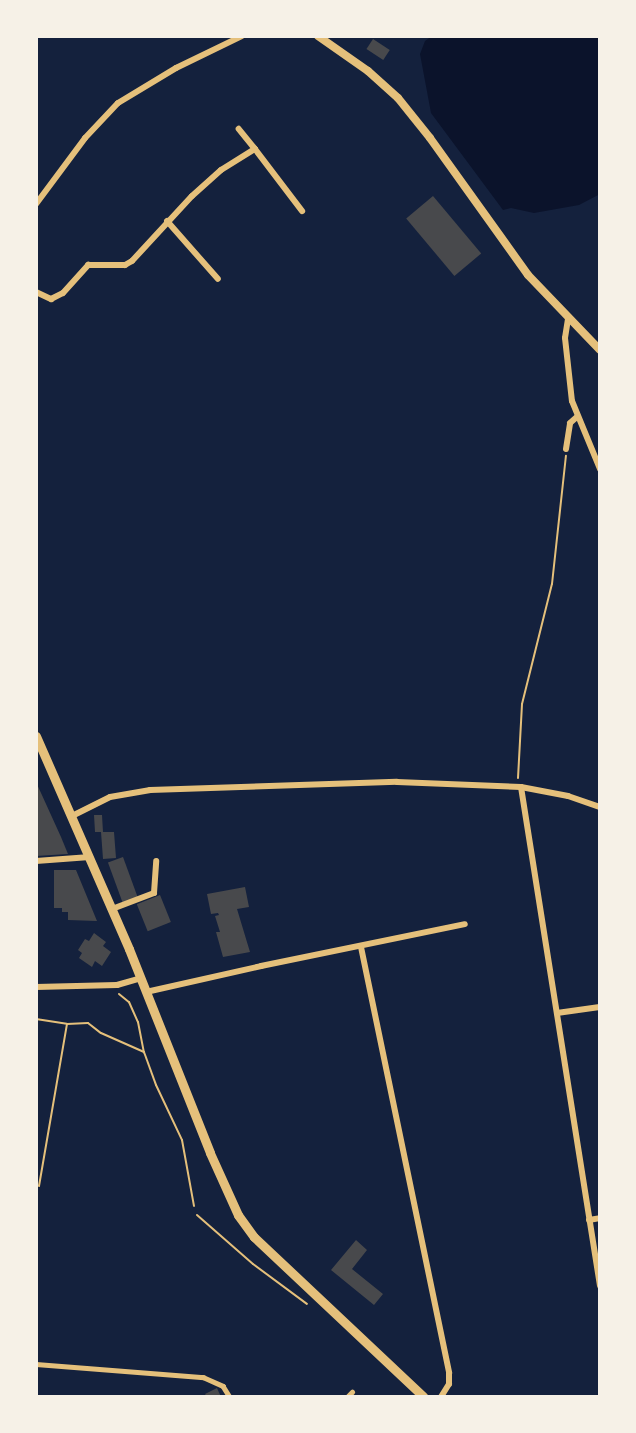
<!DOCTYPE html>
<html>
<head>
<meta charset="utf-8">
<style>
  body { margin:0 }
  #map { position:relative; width:636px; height:1433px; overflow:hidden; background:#14213d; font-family:"Space Grotesk",sans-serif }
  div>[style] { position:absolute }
  .water>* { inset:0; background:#0b132b }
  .building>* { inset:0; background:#48494c; transform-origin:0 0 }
  .path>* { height:2px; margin:-1px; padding:0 1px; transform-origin:1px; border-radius:1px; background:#e5c07b }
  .pedestrian>* { height:4.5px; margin:-2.25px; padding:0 2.25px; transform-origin:2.25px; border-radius:2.25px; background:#e5c07b }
  .minor>* { height:6px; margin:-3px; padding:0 3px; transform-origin:3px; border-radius:3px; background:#e5c07b }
  .tertiary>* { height:8px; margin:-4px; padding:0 4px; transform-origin:4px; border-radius:4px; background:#e5c07b }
  .primary>* { height:9px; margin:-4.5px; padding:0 4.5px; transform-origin:4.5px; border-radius:4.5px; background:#e5c07b }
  span { translate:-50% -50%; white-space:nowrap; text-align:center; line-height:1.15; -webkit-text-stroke:4.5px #f6f1e7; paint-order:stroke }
  .frame { position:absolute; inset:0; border:38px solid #f6f1e7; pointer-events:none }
</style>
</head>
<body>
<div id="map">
  <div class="water">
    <div style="clip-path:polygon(432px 36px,600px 36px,600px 194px,579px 205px,534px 213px,511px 208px,503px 210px,431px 113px,420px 54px,425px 41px)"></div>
  </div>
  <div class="building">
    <div style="left:373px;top:39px;width:20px;height:12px;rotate:33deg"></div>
    <div style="left:433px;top:196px;width:75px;height:35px;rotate:50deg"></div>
    <div style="clip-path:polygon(36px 782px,61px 837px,68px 854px,36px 856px)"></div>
    <div style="clip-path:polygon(94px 815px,102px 815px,103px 832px,114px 832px,116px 858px,103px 859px,101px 832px,95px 832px)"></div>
    <div style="left:123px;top:857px;width:44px;height:16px;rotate:70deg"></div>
    <div style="clip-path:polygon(54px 870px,76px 870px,97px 921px,68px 920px,68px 912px,62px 912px,62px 908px,54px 908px)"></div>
    <div style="clip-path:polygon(245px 887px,249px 907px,237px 909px,250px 952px,223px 957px,216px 932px,220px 932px,215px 916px,219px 915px,218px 913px,211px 914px,207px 894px)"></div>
    <div style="left:160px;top:895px;width:29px;height:25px;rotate:68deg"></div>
    <div style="clip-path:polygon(94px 933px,106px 942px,103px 946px,111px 952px,102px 966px,95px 961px,92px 967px,79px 958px,82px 953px,78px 950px,85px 939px,89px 941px)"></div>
    <div style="clip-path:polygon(356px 1240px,367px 1250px,352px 1269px,383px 1294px,374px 1305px,331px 1270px)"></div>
    <div style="clip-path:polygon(217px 1388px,221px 1397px,207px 1397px,205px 1394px)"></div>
  </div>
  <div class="path">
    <div style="left:518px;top:778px;width:74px;rotate:-86.9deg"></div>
    <div style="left:522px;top:704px;width:124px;rotate:-76deg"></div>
    <div style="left:552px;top:584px;width:129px;rotate:-83.8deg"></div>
    <div style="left:119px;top:994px;width:13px;rotate:39deg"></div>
    <div style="left:129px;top:1002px;width:22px;rotate:66deg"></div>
    <div style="left:138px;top:1022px;width:31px;rotate:79deg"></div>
    <div style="left:144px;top:1052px;width:35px;rotate:70deg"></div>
    <div style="left:156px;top:1085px;width:61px;rotate:64.7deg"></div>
    <div style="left:182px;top:1140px;width:67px;rotate:79.7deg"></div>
    <div style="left:36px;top:1019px;width:31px;rotate:9deg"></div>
    <div style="left:67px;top:1024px;width:21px;rotate:-3deg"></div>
    <div style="left:88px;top:1023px;width:16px;rotate:38deg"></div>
    <div style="left:101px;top:1033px;width:47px;rotate:23.8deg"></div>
    <div style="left:39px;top:1186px;width:164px;rotate:-80.2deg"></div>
    <div style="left:197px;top:1215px;width:74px;rotate:41.2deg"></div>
    <div style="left:253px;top:1264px;width:67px;rotate:36.5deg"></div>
  </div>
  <div class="pedestrian">
    <div style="left:36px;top:1364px;width:168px;rotate:4.5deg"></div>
    <div style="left:203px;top:1377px;width:22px;rotate:24deg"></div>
    <div style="left:223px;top:1386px;width:13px;rotate:58deg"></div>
    <div style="left:347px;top:1397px;width:7px;rotate:-45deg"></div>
  </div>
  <div class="minor">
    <div style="left:255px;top:149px;width:78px;rotate:52.8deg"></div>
    <div style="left:36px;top:204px;width:82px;rotate:-53.4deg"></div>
    <div style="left:85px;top:138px;width:48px;rotate:-46.7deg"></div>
    <div style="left:118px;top:103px;width:68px;rotate:-31.1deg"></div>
    <div style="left:176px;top:68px;width:73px;rotate:-25.9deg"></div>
    <div style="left:167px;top:221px;width:77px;rotate:48.7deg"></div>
    <div style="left:36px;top:292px;width:17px;rotate:25deg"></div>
    <div style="left:51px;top:299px;width:13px;rotate:-27deg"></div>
    <div style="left:63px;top:293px;width:38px;rotate:-48deg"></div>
    <div style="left:88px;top:265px;width:37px"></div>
    <div style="left:125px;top:265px;width:8px;rotate:-30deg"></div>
    <div style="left:132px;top:261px;width:88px;rotate:-47.3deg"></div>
    <div style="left:192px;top:196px;width:39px;rotate:-42deg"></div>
    <div style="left:221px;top:170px;width:40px;rotate:-32deg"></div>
    <div style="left:255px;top:149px;width:26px;rotate:-129deg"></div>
    <div style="left:568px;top:319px;width:19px;rotate:99deg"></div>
    <div style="left:565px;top:338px;width:63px;rotate:83.7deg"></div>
    <div style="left:572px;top:401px;width:74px;rotate:67.6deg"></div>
    <div style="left:566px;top:449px;width:26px;rotate:-81deg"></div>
    <div style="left:570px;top:423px;width:9px;rotate:-41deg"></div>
    <div style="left:521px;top:787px;width:505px;rotate:81deg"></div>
    <div style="left:72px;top:816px;width:42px;rotate:-26.6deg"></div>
    <div style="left:110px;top:797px;width:41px;rotate:-9.9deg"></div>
    <div style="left:150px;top:790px;width:247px;rotate:-1.9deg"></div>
    <div style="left:397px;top:782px;width:124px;rotate:2.3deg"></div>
    <div style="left:521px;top:787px;width:48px;rotate:10.8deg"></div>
    <div style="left:568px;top:796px;width:34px;rotate:19deg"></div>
    <div style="left:36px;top:861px;width:54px;rotate:-4.2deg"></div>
    <div style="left:112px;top:909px;width:45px;rotate:-20.9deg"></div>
    <div style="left:154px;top:893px;width:32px;rotate:-86deg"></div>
    <div style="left:361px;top:947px;width:435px;rotate:78.3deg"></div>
    <div style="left:449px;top:1373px;width:11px;rotate:90deg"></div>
    <div style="left:449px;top:1384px;width:15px;rotate:122deg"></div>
    <div style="left:36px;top:987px;width:81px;rotate:-1.4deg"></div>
    <div style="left:117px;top:985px;width:25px;rotate:-16deg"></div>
    <div style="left:146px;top:992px;width:118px;rotate:-12.7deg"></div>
    <div style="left:261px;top:966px;width:208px;rotate:-11.6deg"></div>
    <div style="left:557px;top:1013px;width:43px;rotate:-7.9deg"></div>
    <div style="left:589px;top:1220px;width:11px;rotate:-10deg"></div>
  </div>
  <div class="tertiary">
    <div style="left:318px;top:36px;width:61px;rotate:35deg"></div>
    <div style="left:368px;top:71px;width:40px;rotate:42deg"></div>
    <div style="left:398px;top:98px;width:51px;rotate:51.3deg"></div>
    <div style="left:430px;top:138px;width:168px;rotate:54.4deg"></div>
    <div style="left:528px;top:275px;width:104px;rotate:46.2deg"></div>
  </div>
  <div class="primary">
    <div style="left:36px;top:736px;width:232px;rotate:66.4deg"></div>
    <div style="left:129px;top:949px;width:219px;rotate:68.3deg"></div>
    <div style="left:210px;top:1153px;width:68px;rotate:65.7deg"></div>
    <div style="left:238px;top:1215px;width:27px;rotate:54deg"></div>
    <div style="left:254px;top:1237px;width:233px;rotate:43.3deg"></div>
  </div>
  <div class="frame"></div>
</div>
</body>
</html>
